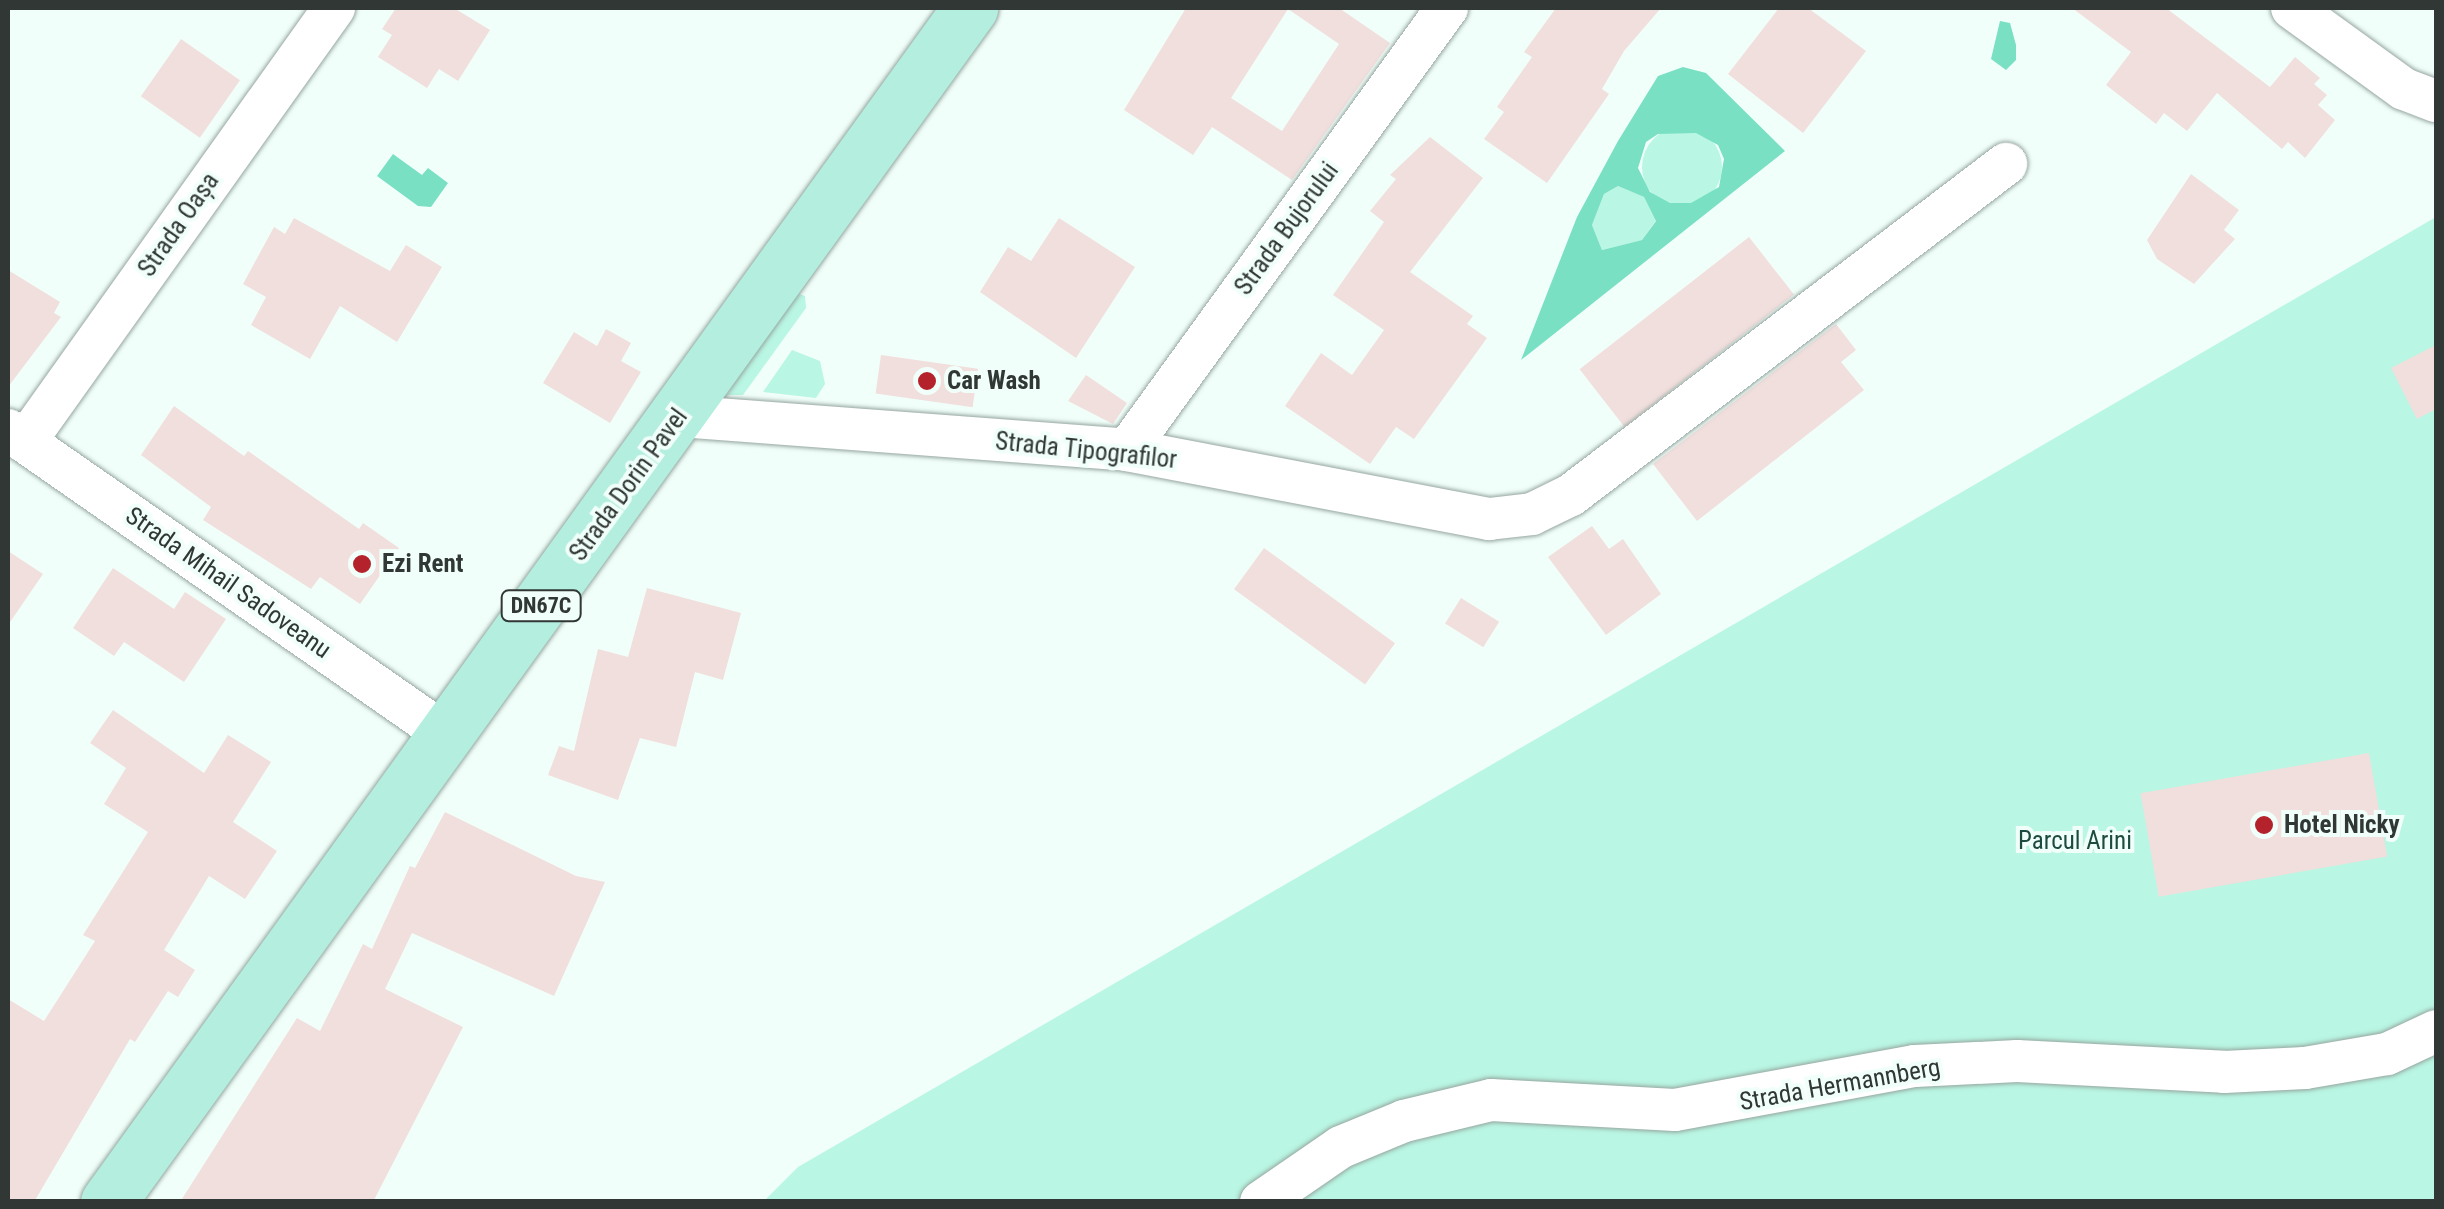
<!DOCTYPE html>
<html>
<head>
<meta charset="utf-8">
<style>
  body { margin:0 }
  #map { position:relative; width:2444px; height:1209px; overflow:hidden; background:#f1fffa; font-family:"Roboto Condensed",sans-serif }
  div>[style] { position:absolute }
  .green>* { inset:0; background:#b9f6e3 }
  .round { border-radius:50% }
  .water>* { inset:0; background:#7ae0c3 }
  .building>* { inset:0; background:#f1dfdd; transform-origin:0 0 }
  .roads { filter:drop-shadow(0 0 2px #96a6a0) drop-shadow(0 0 2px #96a6a0) }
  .street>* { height:42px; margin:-21px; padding:0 21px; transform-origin:21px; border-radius:21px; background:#fff }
  .primary>* { height:55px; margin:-27.5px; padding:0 27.5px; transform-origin:27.5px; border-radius:27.5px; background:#b3eede }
  .dots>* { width:28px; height:28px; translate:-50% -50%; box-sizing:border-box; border:5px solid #f1fffa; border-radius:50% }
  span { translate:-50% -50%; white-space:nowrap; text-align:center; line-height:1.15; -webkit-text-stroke:8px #f1fffa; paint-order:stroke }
  .shield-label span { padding:2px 8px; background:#f1fffa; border:2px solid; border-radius:8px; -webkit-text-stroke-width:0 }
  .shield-label { font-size:22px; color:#303734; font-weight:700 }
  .street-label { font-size:25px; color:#303734 }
  .poi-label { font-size:25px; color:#303734; font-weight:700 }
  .left { translate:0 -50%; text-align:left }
  .park-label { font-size:25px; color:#1e4b3f }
  .frame { position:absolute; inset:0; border:10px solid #303734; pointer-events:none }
</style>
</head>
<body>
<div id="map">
  <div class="green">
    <div class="round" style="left:1642px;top:127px;width:80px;height:80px"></div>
    <div style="clip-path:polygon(1618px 186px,1644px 197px,1656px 220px,1642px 240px,1602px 250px,1592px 225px,1604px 194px)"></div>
    <div style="clip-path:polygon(2436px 217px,2436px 1201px,763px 1202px,798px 1167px)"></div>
    <div style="clip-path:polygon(793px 292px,805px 296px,806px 308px,743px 395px,727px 395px)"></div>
    <div style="clip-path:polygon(792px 350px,820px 361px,825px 384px,816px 398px,763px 392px)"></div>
  </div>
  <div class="water">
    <div style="clip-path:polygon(2000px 21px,2010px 23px,2016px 45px,2016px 60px,2006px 70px,1991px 59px)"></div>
    <div style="clip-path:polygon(evenodd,1683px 67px,1706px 73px,1785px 151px,1521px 360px,1577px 217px,1618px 141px,1658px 76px,1683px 67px,1696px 133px,1718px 145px,1724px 159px,1719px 187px,1691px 203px,1670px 203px,1650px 192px,1638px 168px,1646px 142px,1658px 134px,1696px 133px,1683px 67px,1618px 186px,1644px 197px,1656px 221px,1642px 240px,1602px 250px,1592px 225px,1604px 194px,1618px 186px)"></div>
    <div style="clip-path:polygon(393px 154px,422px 175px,428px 168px,448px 183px,431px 207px,418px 206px,377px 176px)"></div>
  </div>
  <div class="building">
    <div style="clip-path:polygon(396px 8px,454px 8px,490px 30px,458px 81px,439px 69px,427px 88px,378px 57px,392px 35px,382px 29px)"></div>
    <div style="clip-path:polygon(evenodd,1186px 8px,1339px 8px,1390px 43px,1292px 180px,1212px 127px,1193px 155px,1124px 110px,1186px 8px,1288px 9px,1339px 44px,1282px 131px,1231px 98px,1288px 9px)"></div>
    <div style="clip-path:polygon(1556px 8px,1661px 8px,1624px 51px,1602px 89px,1609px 94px,1547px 183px,1484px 139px,1504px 112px,1497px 107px,1532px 57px,1524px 52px)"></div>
    <div style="clip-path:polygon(1779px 8px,1808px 8px,1866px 51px,1803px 133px,1728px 74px)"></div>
    <div style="clip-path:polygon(2072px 8px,2166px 8px,2270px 87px,2295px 57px,2320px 78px,2314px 84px,2327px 95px,2318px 105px,2335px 120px,2305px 158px,2288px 142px,2282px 149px,2217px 93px,2187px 131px,2164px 113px,2156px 124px,2106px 85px,2131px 52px)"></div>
    <div style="left:181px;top:39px;width:72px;height:70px;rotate:35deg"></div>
    <div style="clip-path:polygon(1430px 137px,1483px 178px,1410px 272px,1473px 316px,1467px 324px,1487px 338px,1414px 439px,1396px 427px,1370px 464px,1285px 406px,1321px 353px,1352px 375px,1384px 330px,1333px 295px,1384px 222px,1370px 211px,1396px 179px,1390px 175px)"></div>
    <div style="clip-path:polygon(2191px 174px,2239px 210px,2224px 230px,2235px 239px,2194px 284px,2157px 259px,2147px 240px)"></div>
    <div style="clip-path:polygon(294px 218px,390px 271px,406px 245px,442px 267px,397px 342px,340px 306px,310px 359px,251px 325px,266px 297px,243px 284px,274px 227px,285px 234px)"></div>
    <div style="clip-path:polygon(1059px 218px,1135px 267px,1076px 358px,980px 292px,1008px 247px,1031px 261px)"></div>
    <div style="left:1749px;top:237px;width:73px;height:215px;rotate:52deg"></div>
    <div style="clip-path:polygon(8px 270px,60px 302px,54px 313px,61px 317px,8px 387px)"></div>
    <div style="clip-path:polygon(1836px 324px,1856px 350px,1841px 362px,1864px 390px,1697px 521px,1653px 464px)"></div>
    <div style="clip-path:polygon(606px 329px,631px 343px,621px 361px,641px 372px,610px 423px,543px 383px,574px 332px,597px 346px)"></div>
    <div style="clip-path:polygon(2436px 345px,2436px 409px,2417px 419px,2391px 368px)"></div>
    <div style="left:881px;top:355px;width:98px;height:39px;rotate:8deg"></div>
    <div style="clip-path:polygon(1086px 375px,1127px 403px,1113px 424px,1068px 401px)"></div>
    <div style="clip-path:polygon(174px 406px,244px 456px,248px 451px,359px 529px,363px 523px,399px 548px,360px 604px,320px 577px,311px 589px,203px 520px,211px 507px,141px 455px)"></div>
    <div style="clip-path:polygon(1592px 526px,1609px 549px,1623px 539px,1661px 594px,1606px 635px,1548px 557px)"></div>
    <div style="left:1264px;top:548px;width:162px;height:51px;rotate:36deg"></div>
    <div style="clip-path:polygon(8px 551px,43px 574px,8px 625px)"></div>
    <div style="clip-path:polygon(113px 568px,174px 609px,185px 592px,226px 619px,184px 682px,124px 642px,114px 656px,73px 628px)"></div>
    <div style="clip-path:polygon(647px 588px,741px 613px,723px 680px,695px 672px,676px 747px,640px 738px,618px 800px,548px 775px,559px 746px,574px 751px,598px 649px,628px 657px)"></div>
    <div style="left:1461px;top:598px;width:45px;height:30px;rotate:32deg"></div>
    <div style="clip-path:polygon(113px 710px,204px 773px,228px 735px,271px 762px,233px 822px,277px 851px,245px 899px,209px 876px,164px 950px,195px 970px,178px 997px,168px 991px,135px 1042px,130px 1039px,34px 1202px,8px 1202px,8px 999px,44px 1021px,95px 941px,83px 935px,148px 832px,104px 804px,126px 768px,90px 743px)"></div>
    <div style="left:2369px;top:753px;width:105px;height:232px;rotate:80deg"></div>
    <div style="clip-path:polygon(445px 812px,576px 876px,605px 882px,554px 996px,412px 933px,385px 989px,463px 1027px,373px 1202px,180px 1202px,297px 1018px,320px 1031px,363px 944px,372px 949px,410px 866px,415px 868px)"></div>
  </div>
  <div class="roads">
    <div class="street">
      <div style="left:2292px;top:8px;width:138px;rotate:35.9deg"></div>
      <div style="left:2404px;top:89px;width:34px;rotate:21deg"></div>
      <div style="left:678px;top:416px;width:450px;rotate:4.3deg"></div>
      <div style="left:1127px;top:450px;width:369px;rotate:10.8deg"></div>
      <div style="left:1489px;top:519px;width:43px;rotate:-6.6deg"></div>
      <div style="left:1532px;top:514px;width:43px;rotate:-26deg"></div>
      <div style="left:1571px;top:495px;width:547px;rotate:-37.27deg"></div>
      <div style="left:8px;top:430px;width:536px;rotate:34.82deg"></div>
      <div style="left:25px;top:442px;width:533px;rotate:-54.55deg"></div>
      <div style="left:1127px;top:450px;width:546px;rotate:-54.1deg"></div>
      <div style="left:1261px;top:1202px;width:97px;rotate:-34.5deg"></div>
      <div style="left:1341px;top:1147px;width:68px;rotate:-22.4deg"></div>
      <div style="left:1404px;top:1121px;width:89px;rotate:-13.6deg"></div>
      <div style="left:1491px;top:1100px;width:184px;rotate:3.1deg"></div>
      <div style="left:1675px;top:1110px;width:244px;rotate:-10.4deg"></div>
      <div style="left:1915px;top:1066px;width:102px;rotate:-2.8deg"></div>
      <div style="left:2017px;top:1061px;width:207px;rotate:3deg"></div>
      <div style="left:2224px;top:1072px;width:81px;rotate:-2.8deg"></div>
      <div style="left:2305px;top:1068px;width:83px;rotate:-9.7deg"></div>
      <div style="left:2387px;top:1054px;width:54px;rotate:-25.1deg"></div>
    </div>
    <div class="primary">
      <div style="left:108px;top:1202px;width:1473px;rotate:-54.17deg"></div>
    </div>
  </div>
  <div class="dots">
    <div style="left:927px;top:381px;background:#b4232b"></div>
    <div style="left:362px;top:564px;background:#b4232b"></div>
    <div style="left:2264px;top:825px;background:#b4232b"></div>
  </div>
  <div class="shield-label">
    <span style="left:541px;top:606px">DN67C</span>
  </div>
  <div class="street-label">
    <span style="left:179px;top:225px;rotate:-55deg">Strada Oașa</span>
    <span style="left:1287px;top:229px;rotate:-54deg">Strada Bujorului</span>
    <span style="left:1086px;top:451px;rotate:6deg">Strada Tipografilor</span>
    <span style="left:629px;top:485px;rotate:-54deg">Strada Dorin Pavel</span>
    <span style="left:228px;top:583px;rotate:35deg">Strada Mihail Sadoveanu</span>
    <span style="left:1840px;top:1085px;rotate:-10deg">Strada Hermannberg</span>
  </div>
  <div class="poi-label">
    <span class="left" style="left:947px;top:381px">Car Wash</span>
    <span class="left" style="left:382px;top:564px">Ezi Rent</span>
    <span class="left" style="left:2284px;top:825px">Hotel Nicky</span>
  </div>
  <div class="park-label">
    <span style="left:2075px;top:841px">Parcul Arini</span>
  </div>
  <div class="frame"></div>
</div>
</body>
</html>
